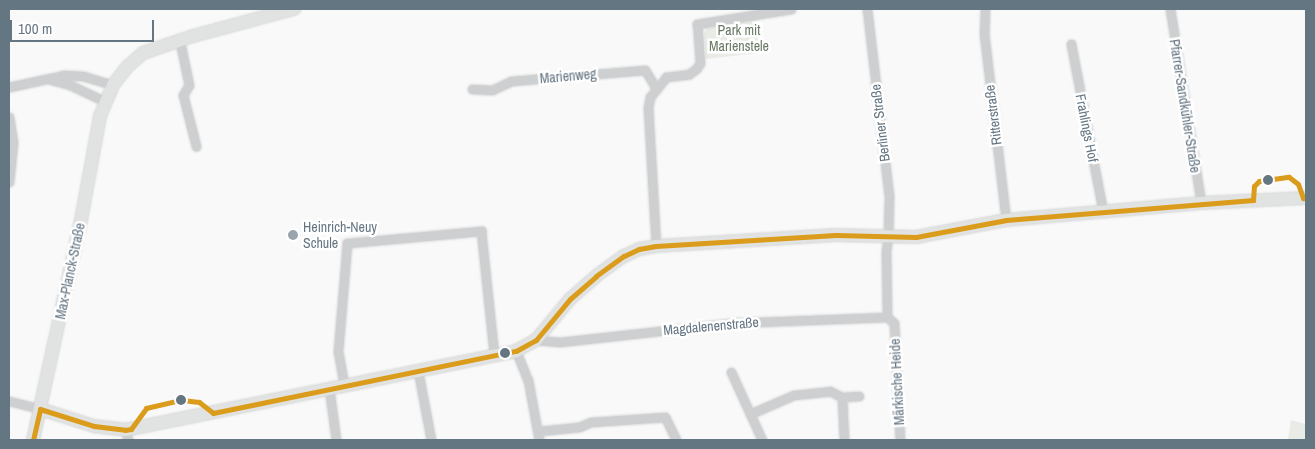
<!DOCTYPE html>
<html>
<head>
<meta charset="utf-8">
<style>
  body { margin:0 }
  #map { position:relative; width:1315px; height:449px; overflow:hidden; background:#f9f9f9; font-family:"Archivo Narrow",sans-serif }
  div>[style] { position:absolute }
  .green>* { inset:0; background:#e8ebe6 }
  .roads { filter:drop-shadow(0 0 1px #d5d6d7) drop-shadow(0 0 1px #d5d6d7) }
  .street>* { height:9px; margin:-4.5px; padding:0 4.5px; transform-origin:4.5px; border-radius:4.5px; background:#cecfd0 }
  .secondary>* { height:12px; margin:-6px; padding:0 6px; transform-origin:6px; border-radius:6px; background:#e1e2e2 }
  .bus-1>* { height:5px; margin:-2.5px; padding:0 2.5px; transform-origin:2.5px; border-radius:2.5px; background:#da9c1a }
  .dots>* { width:14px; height:14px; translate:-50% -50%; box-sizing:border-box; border:2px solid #fff; border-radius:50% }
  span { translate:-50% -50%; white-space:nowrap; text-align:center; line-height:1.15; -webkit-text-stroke:5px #fff; paint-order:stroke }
  .park-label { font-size:14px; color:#687a64 }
  .street-label { font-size:14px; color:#657683 }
  .poi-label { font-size:14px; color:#657683 }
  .left { translate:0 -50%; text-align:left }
  .frame { position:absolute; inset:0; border:10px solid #657683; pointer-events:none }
  .scale { position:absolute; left:10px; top:20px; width:144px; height:22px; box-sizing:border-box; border:2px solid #657683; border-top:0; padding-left:6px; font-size:15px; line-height:18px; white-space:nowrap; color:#657683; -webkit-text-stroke:4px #fff; paint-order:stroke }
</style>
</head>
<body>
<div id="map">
  <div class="green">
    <div style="clip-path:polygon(756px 19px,759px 53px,706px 59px,704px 33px,708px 26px)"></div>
    <div style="clip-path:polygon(1291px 420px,1306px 424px,1306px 440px,1288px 440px)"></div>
  </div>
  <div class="roads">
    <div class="street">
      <div style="left:867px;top:9px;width:188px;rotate:83.3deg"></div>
      <div style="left:889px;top:196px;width:41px;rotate:91.4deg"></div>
      <div style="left:888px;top:237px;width:15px;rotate:98deg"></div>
      <div style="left:886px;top:252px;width:65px;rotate:89.1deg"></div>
      <div style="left:887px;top:317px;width:9px;rotate:41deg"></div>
      <div style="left:894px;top:323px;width:117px;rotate:87.1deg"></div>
      <div style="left:985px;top:9px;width:24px;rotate:92deg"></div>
      <div style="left:984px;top:33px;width:188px;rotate:83.3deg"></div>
      <div style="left:1170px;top:9px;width:196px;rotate:80.9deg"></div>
      <div style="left:180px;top:42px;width:44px;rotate:78.2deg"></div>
      <div style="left:189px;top:85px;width:12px;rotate:121deg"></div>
      <div style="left:183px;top:95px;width:53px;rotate:75.7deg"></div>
      <div style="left:1071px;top:44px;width:171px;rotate:79.2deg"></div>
      <div style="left:48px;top:79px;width:23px;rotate:15deg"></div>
      <div style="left:70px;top:85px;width:38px;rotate:25deg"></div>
      <div style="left:9px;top:87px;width:56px;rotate:-12.3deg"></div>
      <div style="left:64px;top:75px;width:19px;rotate:3deg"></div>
      <div style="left:83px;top:76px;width:31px;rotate:17deg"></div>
      <div style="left:472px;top:89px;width:20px;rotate:3deg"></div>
      <div style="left:492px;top:90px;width:21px;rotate:-25deg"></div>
      <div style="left:511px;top:81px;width:134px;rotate:-4.7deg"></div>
      <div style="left:645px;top:70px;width:21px;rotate:59deg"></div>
      <div style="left:9px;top:117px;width:25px;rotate:81deg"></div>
      <div style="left:13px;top:142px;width:40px;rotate:95.7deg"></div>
      <div style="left:656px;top:246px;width:138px;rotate:-93.3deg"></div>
      <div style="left:648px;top:108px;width:11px;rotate:-80deg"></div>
      <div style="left:650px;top:97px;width:26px;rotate:-51deg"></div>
      <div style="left:666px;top:77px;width:23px;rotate:-7deg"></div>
      <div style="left:689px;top:74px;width:9px;rotate:-36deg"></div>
      <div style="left:696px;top:69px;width:7px;rotate:-56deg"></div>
      <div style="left:700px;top:63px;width:39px;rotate:-94deg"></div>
      <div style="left:697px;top:24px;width:95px;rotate:-9.1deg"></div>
      <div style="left:536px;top:340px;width:24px;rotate:5deg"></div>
      <div style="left:560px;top:342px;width:172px;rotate:-6.3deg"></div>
      <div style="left:731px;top:323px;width:156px;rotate:-2.2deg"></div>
      <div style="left:516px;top:351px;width:31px;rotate:68deg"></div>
      <div style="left:528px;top:380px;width:61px;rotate:79.6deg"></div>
      <div style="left:418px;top:371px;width:70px;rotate:79.3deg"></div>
      <div style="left:731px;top:372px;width:75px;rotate:65.5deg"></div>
      <div style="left:344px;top:385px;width:35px;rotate:-100deg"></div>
      <div style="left:338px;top:351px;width:108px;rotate:-85.2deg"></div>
      <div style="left:347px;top:243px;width:135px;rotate:-5.1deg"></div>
      <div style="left:481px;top:231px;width:125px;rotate:84deg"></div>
      <div style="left:329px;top:388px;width:52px;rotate:82.3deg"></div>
      <div style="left:842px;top:397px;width:43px;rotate:87.3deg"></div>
      <div style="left:9px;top:401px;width:32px;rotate:14deg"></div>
      <div style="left:750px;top:414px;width:48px;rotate:-23.4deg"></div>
      <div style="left:794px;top:395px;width:36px;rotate:-6deg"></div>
      <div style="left:830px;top:391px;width:13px;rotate:27deg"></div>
      <div style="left:842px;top:397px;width:17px;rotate:-3deg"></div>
      <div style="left:125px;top:430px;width:10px;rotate:73deg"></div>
      <div style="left:539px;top:431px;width:40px;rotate:-5.7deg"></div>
      <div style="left:579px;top:427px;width:13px;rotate:-23deg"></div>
      <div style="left:591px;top:422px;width:74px;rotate:-3.9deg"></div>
      <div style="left:665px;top:417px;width:25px;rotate:64deg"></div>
    </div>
    <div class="secondary">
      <div style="left:40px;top:409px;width:57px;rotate:17.5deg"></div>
      <div style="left:94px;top:426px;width:31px;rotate:7deg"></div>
      <div style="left:125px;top:430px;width:399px;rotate:-11.4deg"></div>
      <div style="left:516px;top:351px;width:23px;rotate:-29deg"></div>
      <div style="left:536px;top:340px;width:53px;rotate:-50.3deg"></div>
      <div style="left:570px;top:299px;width:35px;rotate:-41deg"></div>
      <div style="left:596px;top:276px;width:34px;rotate:-36deg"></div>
      <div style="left:624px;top:256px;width:17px;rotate:-25deg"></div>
      <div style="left:639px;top:249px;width:17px;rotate:-10deg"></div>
      <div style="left:656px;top:246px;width:180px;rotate:-3.5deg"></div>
      <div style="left:836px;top:235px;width:80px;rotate:1.4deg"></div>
      <div style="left:916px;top:237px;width:92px;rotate:-10.7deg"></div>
      <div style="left:1006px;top:220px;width:196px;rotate:-5deg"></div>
      <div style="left:1201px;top:203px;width:105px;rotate:-2.7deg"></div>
      <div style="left:33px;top:440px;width:225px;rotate:-77.7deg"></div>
      <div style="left:81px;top:220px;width:106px;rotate:-79.6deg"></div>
      <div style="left:100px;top:116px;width:34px;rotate:-67deg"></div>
      <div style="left:113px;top:85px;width:23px;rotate:-52deg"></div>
      <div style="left:127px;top:67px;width:21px;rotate:-41deg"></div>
      <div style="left:143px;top:53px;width:53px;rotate:-18.8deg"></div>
      <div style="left:193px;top:36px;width:105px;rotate:-15deg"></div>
    </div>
  </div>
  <div class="bus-1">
    <div style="left:33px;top:440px;width:32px;rotate:-77deg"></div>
    <div style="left:40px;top:409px;width:57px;rotate:17.5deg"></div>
    <div style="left:94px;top:426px;width:31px;rotate:7deg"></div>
    <div style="left:125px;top:430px;width:6px;rotate:-9deg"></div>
    <div style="left:131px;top:429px;width:26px;rotate:-54deg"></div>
    <div style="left:146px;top:408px;width:37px;rotate:-13deg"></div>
    <div style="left:182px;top:400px;width:17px;rotate:7deg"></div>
    <div style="left:199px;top:402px;width:18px;rotate:38deg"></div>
    <div style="left:213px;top:413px;width:309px;rotate:-11.6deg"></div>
    <div style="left:516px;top:351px;width:23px;rotate:-29deg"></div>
    <div style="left:536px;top:340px;width:53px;rotate:-50.3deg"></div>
    <div style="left:570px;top:299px;width:35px;rotate:-41deg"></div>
    <div style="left:596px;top:276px;width:34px;rotate:-36deg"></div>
    <div style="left:624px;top:256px;width:17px;rotate:-25deg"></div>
    <div style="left:639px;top:249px;width:17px;rotate:-10deg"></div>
    <div style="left:656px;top:246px;width:180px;rotate:-3.5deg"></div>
    <div style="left:836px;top:235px;width:80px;rotate:1.4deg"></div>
    <div style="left:916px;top:237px;width:92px;rotate:-10.7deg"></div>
    <div style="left:1006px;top:220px;width:248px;rotate:-4.6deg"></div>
    <div style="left:1253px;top:200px;width:14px;rotate:-86deg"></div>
    <div style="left:1254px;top:186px;width:7px;rotate:-45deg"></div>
    <div style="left:1259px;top:181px;width:30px;rotate:-8deg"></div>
    <div style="left:1289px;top:177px;width:11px;rotate:38deg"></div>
    <div style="left:1298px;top:184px;width:15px;rotate:70deg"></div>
    <div style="left:1303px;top:198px;width:3px"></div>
  </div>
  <div class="dots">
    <div style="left:1268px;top:180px;background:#657683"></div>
    <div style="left:293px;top:235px;background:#99a4ac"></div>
    <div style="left:505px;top:353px;background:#657683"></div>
    <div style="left:181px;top:400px;background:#657683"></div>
  </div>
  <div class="park-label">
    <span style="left:739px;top:38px">Park mit<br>Marienstele</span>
  </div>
  <div class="street-label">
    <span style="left:568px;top:76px;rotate:-5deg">Marienweg</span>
    <span style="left:1185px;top:106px;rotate:81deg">Pfarrer-Sandkühler-Straße</span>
    <span style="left:993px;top:115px;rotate:-97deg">Ritterstraße</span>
    <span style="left:880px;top:123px;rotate:-97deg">Berliner Straße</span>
    <span style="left:1087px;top:128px;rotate:79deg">Frahlings Hof</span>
    <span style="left:70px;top:271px;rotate:-78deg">Max-Planck-Straße</span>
    <span style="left:711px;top:326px;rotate:-5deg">Magdalenenstraße</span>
    <span style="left:897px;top:382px;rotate:-93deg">Märkische Heide</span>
  </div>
  <div class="poi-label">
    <span class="left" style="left:303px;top:235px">Heinrich-Neuy<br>Schule</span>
  </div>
  <div class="frame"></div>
  <div class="scale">100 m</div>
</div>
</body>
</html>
